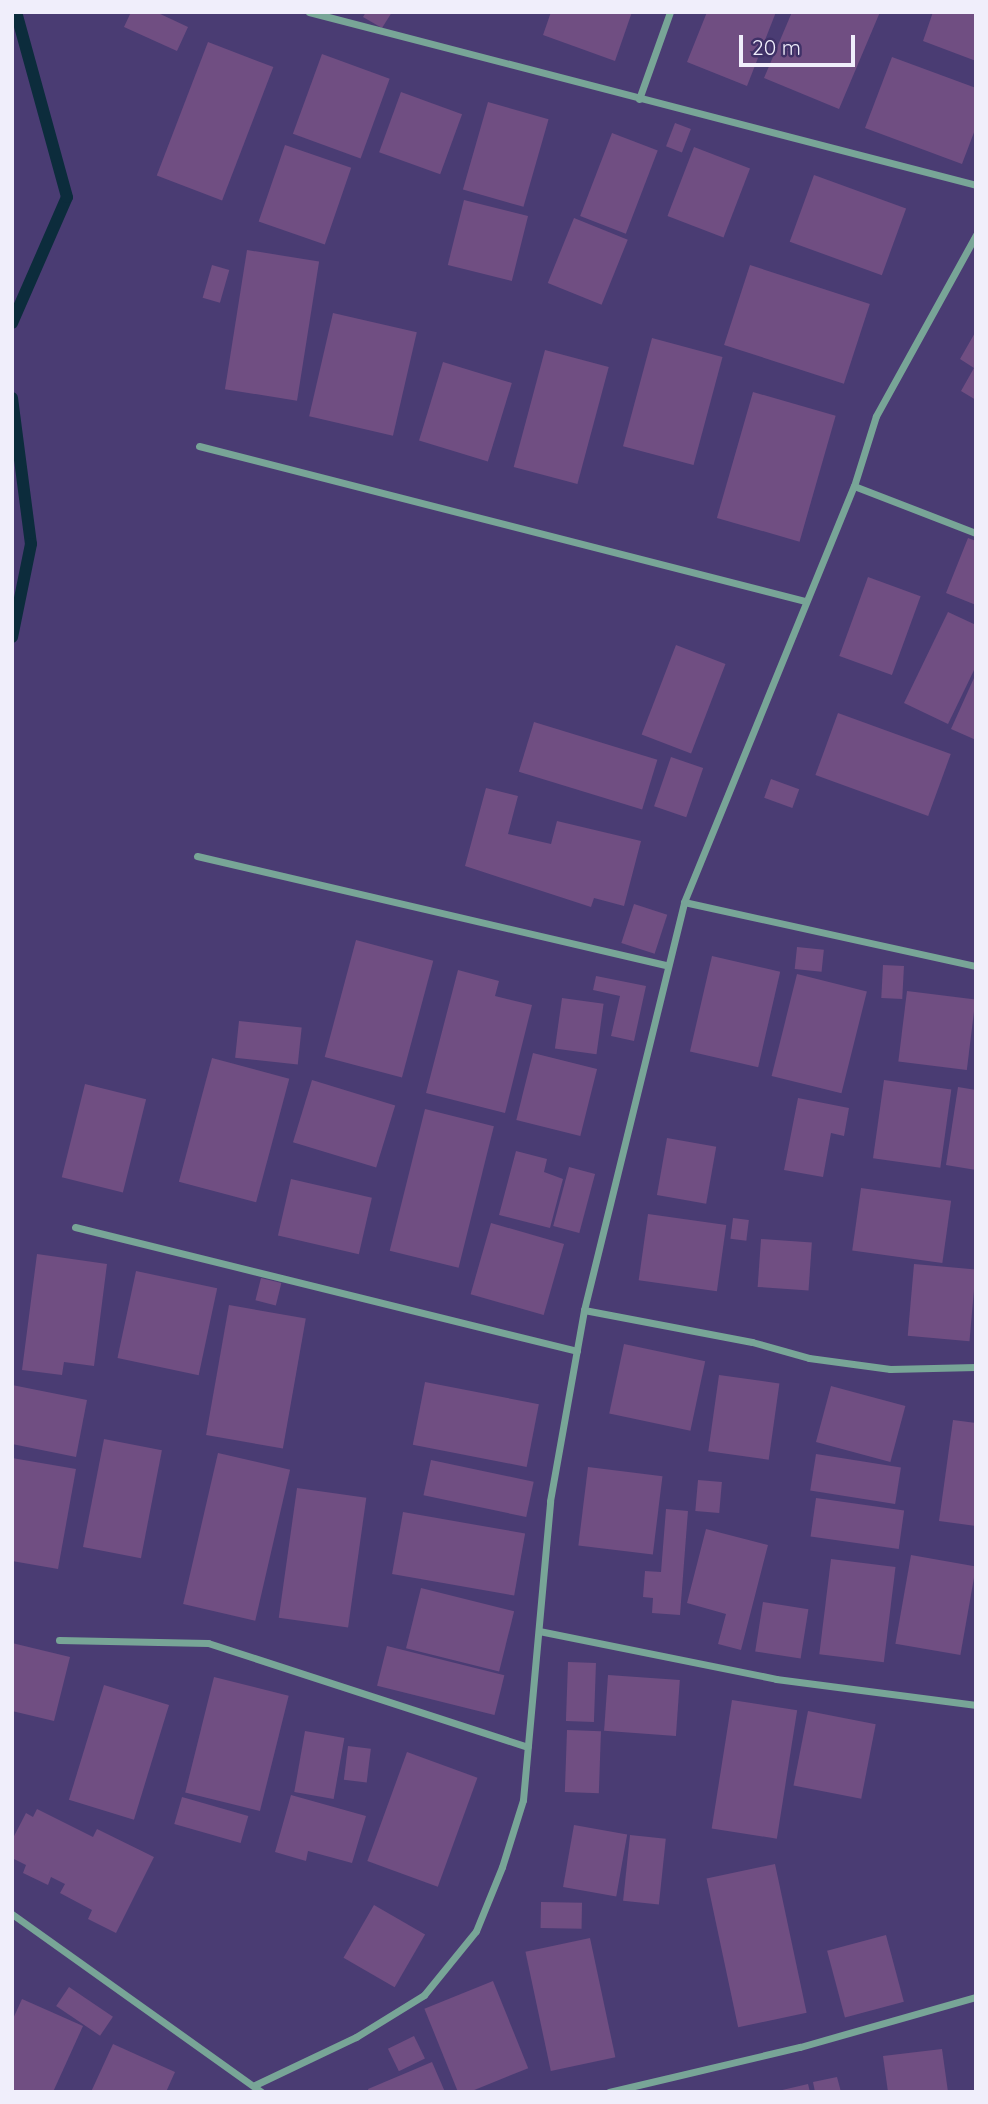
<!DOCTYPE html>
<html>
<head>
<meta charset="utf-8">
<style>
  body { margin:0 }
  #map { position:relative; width:988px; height:2104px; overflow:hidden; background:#4a3c73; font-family:Quicksand,sans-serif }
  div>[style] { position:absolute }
  .stream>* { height:12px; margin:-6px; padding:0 6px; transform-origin:6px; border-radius:6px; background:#0c2c3c }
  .building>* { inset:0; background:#704e82; transform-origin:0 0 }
  .street>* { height:7px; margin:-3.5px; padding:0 3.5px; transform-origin:3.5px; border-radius:3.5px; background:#78a597 }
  span { translate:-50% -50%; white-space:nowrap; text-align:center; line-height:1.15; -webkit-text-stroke:7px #3f3167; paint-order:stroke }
  .frame { position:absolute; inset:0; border:14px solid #f0eefb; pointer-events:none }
  .scale { position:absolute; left:739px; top:35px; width:116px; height:32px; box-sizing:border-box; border:4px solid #f0eefb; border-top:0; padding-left:9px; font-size:21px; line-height:24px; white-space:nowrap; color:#f0eefb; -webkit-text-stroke:5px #3f3167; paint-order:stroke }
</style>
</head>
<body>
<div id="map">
  <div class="stream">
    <div style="left:12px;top:323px;width:137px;rotate:-66.4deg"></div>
    <div style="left:67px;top:197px;width:192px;rotate:-105.4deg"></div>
    <div style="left:12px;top:398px;width:147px;rotate:82.6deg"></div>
    <div style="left:31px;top:544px;width:95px;rotate:101.5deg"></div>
  </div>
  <div class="building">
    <div style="clip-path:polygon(131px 12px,156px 12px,188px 27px,177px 51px,124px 27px)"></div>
    <div style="clip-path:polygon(366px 12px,392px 12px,382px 28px,363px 17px)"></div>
    <div style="clip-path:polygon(551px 12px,632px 12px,615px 61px,543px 35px)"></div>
    <div style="clip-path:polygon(707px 12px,776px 12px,747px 86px,687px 62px)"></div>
    <div style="clip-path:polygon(792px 12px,880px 12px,839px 109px,764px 78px)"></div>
    <div style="clip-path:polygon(933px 12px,976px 12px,976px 61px,923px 41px)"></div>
    <div style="left:208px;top:42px;width:70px;height:143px;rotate:21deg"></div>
    <div style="left:322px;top:54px;width:72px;height:85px;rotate:20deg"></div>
    <div style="clip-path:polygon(892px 57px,976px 88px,976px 127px,962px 164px,865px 128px)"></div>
    <div style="left:401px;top:92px;width:65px;height:64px;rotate:20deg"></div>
    <div style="left:488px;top:102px;width:63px;height:91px;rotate:16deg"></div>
    <div style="left:675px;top:123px;width:17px;height:25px;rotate:21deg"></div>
    <div style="left:612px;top:133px;width:49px;height:89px;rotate:21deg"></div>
    <div style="left:285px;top:145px;width:70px;height:81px;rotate:19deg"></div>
    <div style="left:694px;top:147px;width:60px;height:74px;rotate:21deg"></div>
    <div style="left:814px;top:175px;width:98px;height:71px;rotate:20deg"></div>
    <div style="left:464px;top:200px;width:66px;height:67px;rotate:14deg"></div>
    <div style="left:574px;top:218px;width:58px;height:70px;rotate:22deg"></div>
    <div style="left:247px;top:250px;width:73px;height:141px;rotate:9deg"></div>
    <div style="left:212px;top:265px;width:18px;height:34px;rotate:16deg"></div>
    <div style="left:750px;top:265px;width:126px;height:84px;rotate:18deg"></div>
    <div style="left:333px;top:313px;width:86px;height:106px;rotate:13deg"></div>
    <div style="clip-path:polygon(976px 331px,976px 400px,961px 391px,974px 368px,960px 359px)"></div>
    <div style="left:652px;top:338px;width:73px;height:112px;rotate:15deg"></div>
    <div style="left:545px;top:350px;width:66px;height:121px;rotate:15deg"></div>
    <div style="left:443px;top:362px;width:72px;height:82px;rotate:17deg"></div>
    <div style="left:753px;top:392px;width:86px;height:131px;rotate:16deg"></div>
    <div style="clip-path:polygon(968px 538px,976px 541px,976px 605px,946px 593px)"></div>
    <div style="left:868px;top:577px;width:56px;height:84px;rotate:20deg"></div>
    <div style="clip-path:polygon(948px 612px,976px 625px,976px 666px,948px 724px,904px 703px)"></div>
    <div style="left:676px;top:645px;width:53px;height:96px;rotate:21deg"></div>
    <div style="clip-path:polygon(974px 678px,976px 678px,976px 740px,951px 729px)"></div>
    <div style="left:838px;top:713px;width:120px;height:66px;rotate:20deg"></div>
    <div style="left:534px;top:722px;width:129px;height:52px;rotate:17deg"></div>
    <div style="left:671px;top:757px;width:34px;height:52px;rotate:19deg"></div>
    <div style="left:771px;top:779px;width:30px;height:20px;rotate:20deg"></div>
    <div style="clip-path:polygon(486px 788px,518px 796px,508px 834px,551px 844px,557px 821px,641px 841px,624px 906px,594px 898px,591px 907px,465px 866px)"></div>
    <div style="left:634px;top:904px;width:35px;height:41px;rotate:18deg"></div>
    <div style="left:356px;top:940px;width:80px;height:121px;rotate:15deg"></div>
    <div style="left:797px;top:947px;width:27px;height:22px;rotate:6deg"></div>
    <div style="left:712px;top:956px;width:70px;height:98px;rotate:13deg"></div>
    <div style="left:883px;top:965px;width:21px;height:33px;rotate:3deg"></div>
    <div style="clip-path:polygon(458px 970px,499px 981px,495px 996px,532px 1005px,505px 1113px,426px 1093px)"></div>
    <div style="left:797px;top:974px;width:72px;height:105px;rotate:14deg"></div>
    <div style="clip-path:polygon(596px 976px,646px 986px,634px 1041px,611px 1036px,620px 996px,593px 990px)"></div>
    <div style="left:907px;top:991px;width:69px;height:71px;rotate:7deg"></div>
    <div style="left:562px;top:998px;width:42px;height:51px;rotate:8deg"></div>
    <div style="left:239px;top:1021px;width:63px;height:37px;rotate:6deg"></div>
    <div style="left:533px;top:1053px;width:66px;height:69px;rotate:14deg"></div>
    <div style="left:212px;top:1058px;width:80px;height:128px;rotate:15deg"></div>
    <div style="left:312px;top:1080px;width:87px;height:65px;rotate:17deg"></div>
    <div style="left:884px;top:1080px;width:68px;height:79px;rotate:8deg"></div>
    <div style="left:85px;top:1084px;width:63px;height:96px;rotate:14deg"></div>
    <div style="clip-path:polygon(958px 1087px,976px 1090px,976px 1170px,946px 1165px)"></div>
    <div style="clip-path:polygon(798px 1098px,849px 1108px,844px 1136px,831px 1133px,823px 1177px,784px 1170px)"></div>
    <div style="left:425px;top:1109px;width:71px;height:146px;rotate:14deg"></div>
    <div style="left:667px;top:1138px;width:50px;height:58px;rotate:10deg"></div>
    <div style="clip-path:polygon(516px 1151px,547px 1159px,544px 1172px,563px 1179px,550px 1228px,499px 1215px)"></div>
    <div style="left:569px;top:1167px;width:27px;height:61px;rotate:15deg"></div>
    <div style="left:291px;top:1179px;width:83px;height:58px;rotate:13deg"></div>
    <div style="left:861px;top:1188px;width:91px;height:63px;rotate:8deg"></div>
    <div style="left:648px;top:1214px;width:79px;height:67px;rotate:8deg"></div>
    <div style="left:733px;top:1218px;width:16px;height:21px;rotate:7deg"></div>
    <div style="left:491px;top:1223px;width:76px;height:74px;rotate:16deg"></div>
    <div style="left:761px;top:1239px;width:51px;height:48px;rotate:4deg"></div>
    <div style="clip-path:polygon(37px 1254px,107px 1264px,94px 1366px,64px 1362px,62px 1375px,22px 1370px)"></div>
    <div style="left:914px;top:1264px;width:62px;height:72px;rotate:5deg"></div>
    <div style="left:136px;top:1271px;width:83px;height:89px;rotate:12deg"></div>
    <div style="left:261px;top:1278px;width:21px;height:23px;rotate:14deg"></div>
    <div style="left:229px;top:1305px;width:78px;height:132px;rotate:10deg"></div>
    <div style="left:624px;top:1344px;width:83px;height:71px;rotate:12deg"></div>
    <div style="left:719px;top:1375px;width:61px;height:77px;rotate:8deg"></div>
    <div style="left:425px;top:1382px;width:116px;height:64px;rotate:11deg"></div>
    <div style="clip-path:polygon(12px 1385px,87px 1400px,76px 1457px,12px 1444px)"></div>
    <div style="left:831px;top:1386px;width:77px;height:58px;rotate:15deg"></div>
    <div style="clip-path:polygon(953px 1420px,976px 1423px,976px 1526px,939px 1521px)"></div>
    <div style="left:104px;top:1439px;width:59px;height:110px;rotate:11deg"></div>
    <div style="left:218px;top:1453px;width:74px;height:155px;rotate:13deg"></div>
    <div style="left:816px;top:1454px;width:86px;height:37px;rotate:9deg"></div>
    <div style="clip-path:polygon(12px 1458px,76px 1469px,58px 1569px,12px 1561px)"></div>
    <div style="left:431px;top:1460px;width:105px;height:36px;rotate:12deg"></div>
    <div style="left:588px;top:1467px;width:75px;height:79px;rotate:7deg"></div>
    <div style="left:698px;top:1480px;width:24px;height:31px;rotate:5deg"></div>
    <div style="left:297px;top:1488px;width:70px;height:131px;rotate:8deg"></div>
    <div style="left:816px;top:1498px;width:89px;height:39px;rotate:8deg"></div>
    <div style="clip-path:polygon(666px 1509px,688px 1511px,680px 1615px,652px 1613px,653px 1598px,643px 1597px,645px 1571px,661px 1572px)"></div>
    <div style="left:403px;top:1512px;width:124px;height:63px;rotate:10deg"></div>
    <div style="clip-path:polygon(706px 1529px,768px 1545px,741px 1650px,718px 1644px,726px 1614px,687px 1603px)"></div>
    <div style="left:911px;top:1555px;width:66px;height:90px;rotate:10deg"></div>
    <div style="left:831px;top:1559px;width:65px;height:96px;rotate:7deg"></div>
    <div style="left:421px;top:1588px;width:96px;height:62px;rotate:14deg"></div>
    <div style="left:763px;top:1602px;width:46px;height:50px;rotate:9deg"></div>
    <div style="clip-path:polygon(12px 1643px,70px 1657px,54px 1721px,12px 1711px)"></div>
    <div style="left:387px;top:1646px;width:121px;height:41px;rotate:14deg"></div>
    <div style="left:568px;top:1662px;width:28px;height:59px;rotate:2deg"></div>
    <div style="left:608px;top:1675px;width:72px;height:56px;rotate:4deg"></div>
    <div style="left:214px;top:1677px;width:77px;height:119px;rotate:14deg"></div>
    <div style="left:104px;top:1685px;width:68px;height:120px;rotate:17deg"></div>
    <div style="left:732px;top:1700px;width:66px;height:130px;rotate:9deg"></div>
    <div style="left:808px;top:1711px;width:69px;height:76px;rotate:11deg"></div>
    <div style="left:567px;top:1730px;width:34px;height:62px;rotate:2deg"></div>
    <div style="left:305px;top:1731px;width:40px;height:62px;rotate:10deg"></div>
    <div style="left:348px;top:1746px;width:23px;height:34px;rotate:7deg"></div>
    <div style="left:407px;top:1752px;width:75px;height:116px;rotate:20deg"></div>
    <div style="clip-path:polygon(291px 1795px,366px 1816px,352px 1863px,308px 1851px,306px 1861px,275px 1852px)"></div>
    <div style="left:182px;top:1797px;width:69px;height:28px;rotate:16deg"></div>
    <div style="clip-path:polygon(37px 1809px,93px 1837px,97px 1829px,154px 1857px,116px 1933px,88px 1919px,92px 1910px,60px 1893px,65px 1884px,51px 1877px,48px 1885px,23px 1873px,26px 1865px,12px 1858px,12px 1840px,26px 1813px,33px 1817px)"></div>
    <div style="left:574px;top:1825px;width:54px;height:63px;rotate:10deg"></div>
    <div style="left:630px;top:1835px;width:36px;height:66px;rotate:6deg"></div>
    <div style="left:775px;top:1864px;width:152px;height:70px;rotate:78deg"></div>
    <div style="left:541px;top:1902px;width:41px;height:26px;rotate:1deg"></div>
    <div style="left:374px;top:1905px;width:59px;height:61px;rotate:30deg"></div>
    <div style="left:886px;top:1935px;width:69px;height:61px;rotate:75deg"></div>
    <div style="left:590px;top:1938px;width:122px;height:66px;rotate:78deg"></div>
    <div style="left:493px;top:1981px;width:94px;height:74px;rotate:68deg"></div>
    <div style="left:69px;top:1987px;width:53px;height:23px;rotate:34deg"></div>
    <div style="clip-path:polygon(22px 1999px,83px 2026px,53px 2092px,12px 2092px,12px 2021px)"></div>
    <div style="left:414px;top:2036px;width:25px;height:29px;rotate:64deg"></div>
    <div style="clip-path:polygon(113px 2044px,175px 2072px,166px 2092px,91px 2092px)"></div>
    <div style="clip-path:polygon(942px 2049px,948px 2092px,888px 2092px,883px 2056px)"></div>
    <div style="clip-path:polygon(432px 2062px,445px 2092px,369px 2092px,368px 2089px)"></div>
    <div style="clip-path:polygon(837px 2077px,841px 2092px,815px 2092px,813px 2082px)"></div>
    <div style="clip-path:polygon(808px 2084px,810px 2092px,778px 2092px,778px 2091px)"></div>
  </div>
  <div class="street">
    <div style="left:309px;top:12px;width:689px;rotate:14.54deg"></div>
    <div style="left:639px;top:99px;width:92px;rotate:-70.4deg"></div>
    <div style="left:199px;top:446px;width:626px;rotate:14.35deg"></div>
    <div style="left:854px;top:486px;width:131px;rotate:21.1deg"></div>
    <div style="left:197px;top:856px;width:481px;rotate:13.1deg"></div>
    <div style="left:684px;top:902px;width:299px;rotate:12.4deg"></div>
    <div style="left:75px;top:1227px;width:517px;rotate:13.87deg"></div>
    <div style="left:584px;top:1310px;width:171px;rotate:10.8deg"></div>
    <div style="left:752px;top:1342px;width:59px;rotate:15.7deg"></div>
    <div style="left:809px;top:1358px;width:82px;rotate:7.7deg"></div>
    <div style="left:890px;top:1369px;width:86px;rotate:-1.3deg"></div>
    <div style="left:539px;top:1631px;width:242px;rotate:11.4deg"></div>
    <div style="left:776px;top:1679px;width:202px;rotate:7.4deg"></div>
    <div style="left:59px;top:1640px;width:149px;rotate:1.2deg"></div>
    <div style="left:208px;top:1643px;width:336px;rotate:18deg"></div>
    <div style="left:12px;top:1914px;width:307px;rotate:35.5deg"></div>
    <div style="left:255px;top:2085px;width:112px;rotate:-25.4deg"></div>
    <div style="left:356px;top:2037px;width:80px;rotate:-31.7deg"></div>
    <div style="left:424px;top:1995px;width:82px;rotate:-50.9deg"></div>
    <div style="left:476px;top:1931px;width:69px;rotate:-67.9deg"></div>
    <div style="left:502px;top:1867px;width:70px;rotate:-72.6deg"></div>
    <div style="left:523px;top:1800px;width:300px;rotate:-84.8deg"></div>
    <div style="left:550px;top:1501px;width:194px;rotate:-79.9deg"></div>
    <div style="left:584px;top:1310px;width:420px;rotate:-76.2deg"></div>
    <div style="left:684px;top:902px;width:449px;rotate:-67.8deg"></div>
    <div style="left:854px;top:486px;width:73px;rotate:-72.6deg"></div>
    <div style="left:876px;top:416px;width:207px;rotate:-61.1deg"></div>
    <div style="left:609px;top:2092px;width:196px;rotate:-13.3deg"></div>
    <div style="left:800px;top:2047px;width:183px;rotate:-15.9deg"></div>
  </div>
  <div class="frame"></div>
  <div class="scale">20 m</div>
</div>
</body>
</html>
